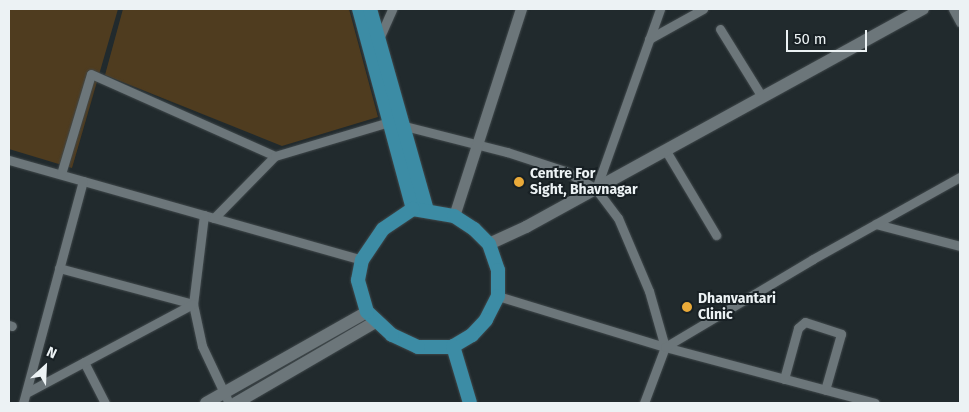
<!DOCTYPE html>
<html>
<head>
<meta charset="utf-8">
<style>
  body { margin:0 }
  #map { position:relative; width:969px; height:412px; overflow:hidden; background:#212a2d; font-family:"Fira Sans",sans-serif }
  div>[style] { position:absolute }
  .green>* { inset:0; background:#4f3c1f }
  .roads { filter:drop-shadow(0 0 1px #40484b) drop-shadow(0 0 1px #40484b) }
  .minor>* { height:9px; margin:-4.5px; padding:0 4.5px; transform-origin:4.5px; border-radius:4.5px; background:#6c767a }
  .tertiary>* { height:11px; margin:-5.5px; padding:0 5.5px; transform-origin:5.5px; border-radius:5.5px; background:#6c767a }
  .secondary>* { height:12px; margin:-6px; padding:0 6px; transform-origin:6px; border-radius:6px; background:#6c767a }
  .primary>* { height:14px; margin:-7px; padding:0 7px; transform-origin:7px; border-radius:7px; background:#3c8ca5 }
  .dots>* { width:14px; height:14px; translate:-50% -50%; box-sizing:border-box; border:2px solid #182024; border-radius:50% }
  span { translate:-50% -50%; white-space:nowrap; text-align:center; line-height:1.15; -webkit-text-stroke:4px #182024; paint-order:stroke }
  .poi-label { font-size:14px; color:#ecf2f4; font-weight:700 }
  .left { translate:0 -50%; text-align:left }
  .frame { position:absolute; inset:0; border:10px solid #ecf2f4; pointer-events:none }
  .north { position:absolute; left:20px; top:342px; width:50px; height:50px; -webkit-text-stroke:4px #182024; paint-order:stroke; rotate:25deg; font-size:14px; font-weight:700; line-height:20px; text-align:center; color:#ecf2f4 }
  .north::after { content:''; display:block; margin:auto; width:18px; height:22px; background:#ecf2f4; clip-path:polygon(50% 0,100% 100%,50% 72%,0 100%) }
  .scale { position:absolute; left:786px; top:30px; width:81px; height:22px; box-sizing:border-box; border:2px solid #ecf2f4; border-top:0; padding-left:6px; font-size:15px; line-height:18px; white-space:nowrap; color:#ecf2f4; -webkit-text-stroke:4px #182024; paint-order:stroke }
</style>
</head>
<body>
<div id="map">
  <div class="green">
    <div style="clip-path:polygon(9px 9px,118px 9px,72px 168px,9px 149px)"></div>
    <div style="clip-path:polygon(123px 9px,349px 9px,378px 117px,282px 146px,105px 75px)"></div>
  </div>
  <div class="roads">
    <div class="minor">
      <div style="left:953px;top:9px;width:15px;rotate:62deg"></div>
      <div style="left:720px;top:29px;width:78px;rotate:58.2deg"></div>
      <div style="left:649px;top:39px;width:62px;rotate:-29.1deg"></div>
      <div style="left:378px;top:41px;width:35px;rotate:-66deg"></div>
      <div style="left:666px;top:151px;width:98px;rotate:59.2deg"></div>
      <div style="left:9px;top:160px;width:367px;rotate:15.8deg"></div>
      <div style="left:61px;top:174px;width:104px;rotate:-73.3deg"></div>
      <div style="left:91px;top:74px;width:201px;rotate:24deg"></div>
      <div style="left:596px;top:189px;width:191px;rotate:-70.4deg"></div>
      <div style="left:204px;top:215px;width:90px;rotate:97deg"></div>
      <div style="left:193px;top:304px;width:43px;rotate:77.9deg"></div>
      <div style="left:202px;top:346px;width:63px;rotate:64.7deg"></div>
      <div style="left:214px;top:218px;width:87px;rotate:-45.5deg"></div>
      <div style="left:275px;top:156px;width:119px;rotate:-16.6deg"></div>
      <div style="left:389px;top:122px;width:122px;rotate:14.3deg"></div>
      <div style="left:507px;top:152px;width:61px;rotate:18.1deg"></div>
      <div style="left:565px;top:171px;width:36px;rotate:30deg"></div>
      <div style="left:596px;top:189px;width:36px;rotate:53deg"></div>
      <div style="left:618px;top:218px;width:79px;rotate:67deg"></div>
      <div style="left:649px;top:291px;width:58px;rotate:74.1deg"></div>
      <div style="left:665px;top:347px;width:60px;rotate:110.6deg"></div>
      <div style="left:876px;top:224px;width:87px;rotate:14.7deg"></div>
      <div style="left:59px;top:268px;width:139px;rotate:15deg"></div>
      <div style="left:498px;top:296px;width:175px;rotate:17deg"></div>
      <div style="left:665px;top:347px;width:217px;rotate:14.9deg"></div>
      <div style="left:9px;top:325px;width:3px;rotate:18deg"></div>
      <div style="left:665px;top:347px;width:172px;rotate:-30.7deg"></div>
      <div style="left:813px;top:259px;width:168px;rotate:-29.2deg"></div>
      <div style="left:84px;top:362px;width:46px;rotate:62.9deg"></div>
      <div style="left:784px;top:379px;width:53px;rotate:-74.6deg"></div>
      <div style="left:798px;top:328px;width:9px;rotate:-41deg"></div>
      <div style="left:805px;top:322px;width:38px;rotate:18deg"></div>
      <div style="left:841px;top:334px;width:58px;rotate:105.9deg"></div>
      <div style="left:26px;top:393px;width:189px;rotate:-28.1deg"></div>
      <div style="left:23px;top:403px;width:230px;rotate:-74.9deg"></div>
    </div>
    <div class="tertiary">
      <div style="left:454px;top:216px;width:218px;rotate:-72.1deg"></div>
    </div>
    <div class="secondary">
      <div style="left:489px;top:244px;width:41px;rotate:-24.7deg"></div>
      <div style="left:526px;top:227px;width:453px;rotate:-28.8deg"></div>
      <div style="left:206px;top:403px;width:185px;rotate:-29.5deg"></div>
      <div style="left:236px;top:403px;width:163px;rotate:-30.2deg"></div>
    </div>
    <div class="primary">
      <div style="left:359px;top:9px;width:207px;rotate:74.9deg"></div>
      <div style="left:370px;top:9px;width:209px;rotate:74.2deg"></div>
      <div style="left:413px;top:209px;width:42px;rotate:9.7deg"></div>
      <div style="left:454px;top:216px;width:24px;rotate:33deg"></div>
      <div style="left:474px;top:229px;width:21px;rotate:45deg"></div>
      <div style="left:489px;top:244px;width:28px;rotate:71deg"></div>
      <div style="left:498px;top:270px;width:26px;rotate:90deg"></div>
      <div style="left:498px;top:296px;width:27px;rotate:117deg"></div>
      <div style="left:486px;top:320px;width:21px;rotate:133deg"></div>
      <div style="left:472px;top:335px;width:23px;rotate:149deg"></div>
      <div style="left:452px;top:347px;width:34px;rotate:180deg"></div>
      <div style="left:418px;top:347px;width:29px;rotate:-155deg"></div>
      <div style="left:392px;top:335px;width:34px;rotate:-137deg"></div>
      <div style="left:367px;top:312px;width:33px;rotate:-106deg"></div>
      <div style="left:358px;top:280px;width:20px;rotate:-79deg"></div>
      <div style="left:362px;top:260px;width:37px;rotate:-56deg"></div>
      <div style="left:383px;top:229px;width:36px;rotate:-34deg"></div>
      <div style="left:453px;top:346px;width:59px;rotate:73.4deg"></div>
    </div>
  </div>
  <div class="dots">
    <div style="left:519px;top:182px;background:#eaaa39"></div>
    <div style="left:687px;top:307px;background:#eaaa39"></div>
  </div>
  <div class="poi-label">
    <span class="left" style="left:530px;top:182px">Centre For<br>Sight, Bhavnagar</span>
    <span class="left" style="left:698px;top:307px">Dhanvantari<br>Clinic</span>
  </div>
  <div class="frame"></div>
  <div class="north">N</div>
  <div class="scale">50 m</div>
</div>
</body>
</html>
